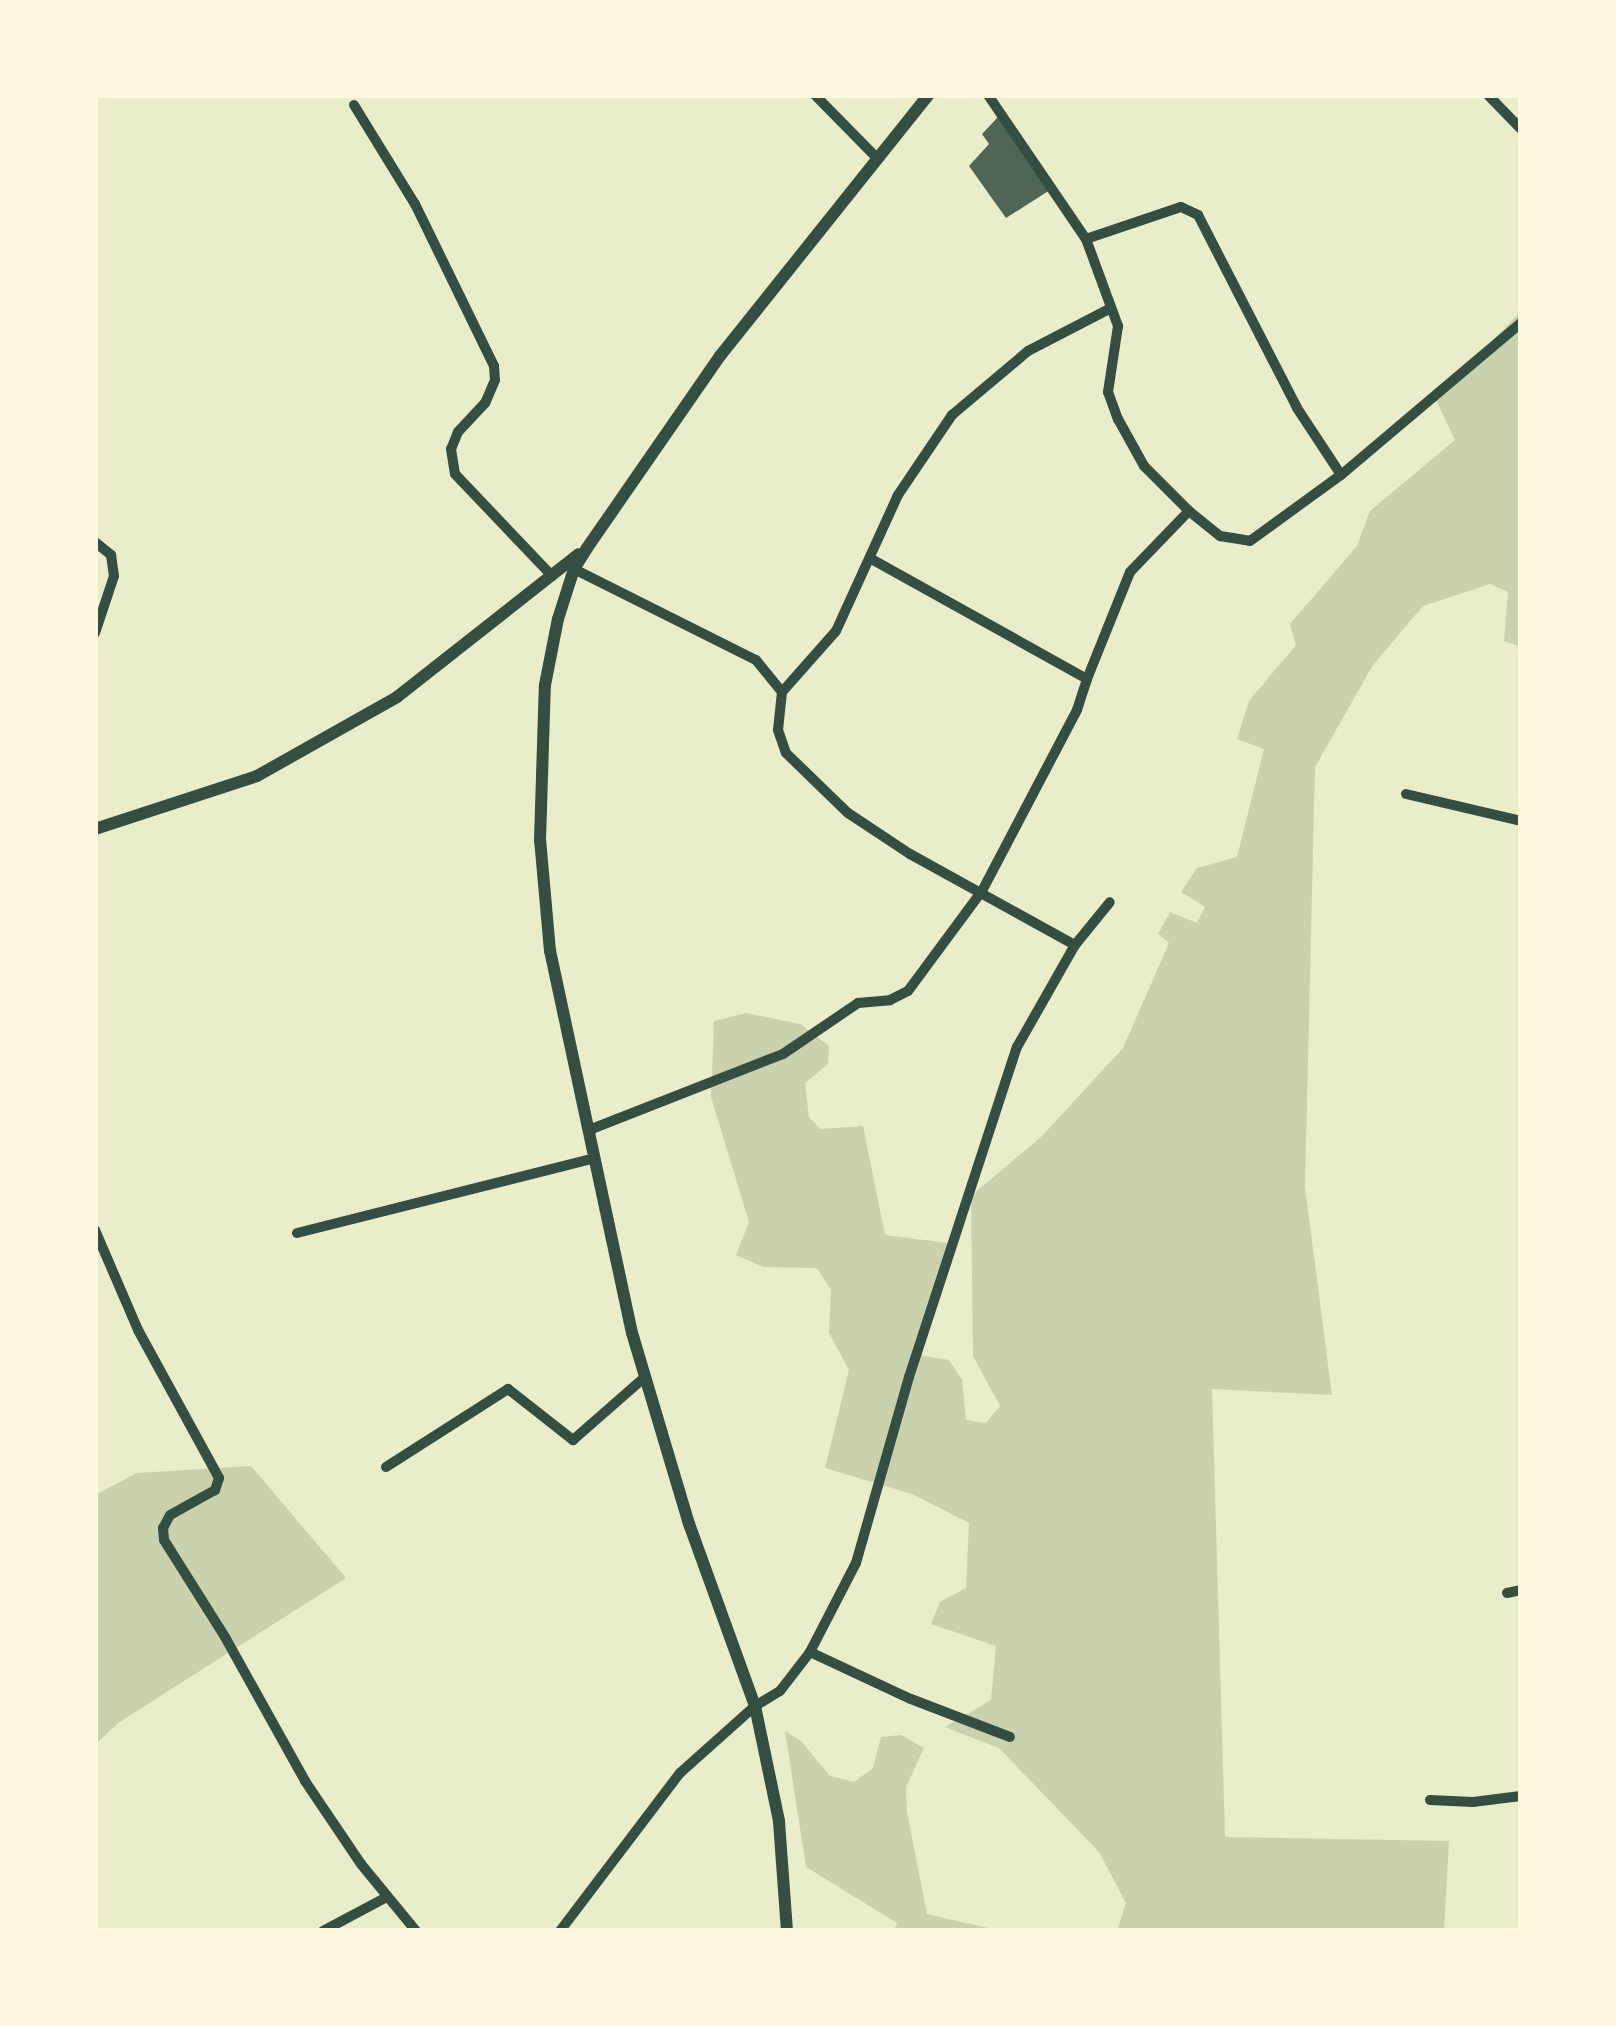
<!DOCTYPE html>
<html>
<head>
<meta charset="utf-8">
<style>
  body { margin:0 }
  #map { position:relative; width:1616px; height:2026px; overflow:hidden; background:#e9edc9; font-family:Montserrat,sans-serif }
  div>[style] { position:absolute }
  .green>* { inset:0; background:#cad2ad }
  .building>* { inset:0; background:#4f6655 }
  .minor>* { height:10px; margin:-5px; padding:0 5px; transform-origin:5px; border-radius:5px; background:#344e41 }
  .tertiary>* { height:12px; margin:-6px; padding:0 6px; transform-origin:6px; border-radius:6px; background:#344e41 }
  span { translate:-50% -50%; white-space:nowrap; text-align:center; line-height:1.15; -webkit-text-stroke:10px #fefae0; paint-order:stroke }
  .frame { position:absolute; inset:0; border:98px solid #fefae0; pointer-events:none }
</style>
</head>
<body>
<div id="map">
  <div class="green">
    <div style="clip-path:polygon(1521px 311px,1521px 647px,1504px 641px,1508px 592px,1490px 584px,1423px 606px,1373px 665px,1315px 767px,1305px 1187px,1332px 1395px,1212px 1389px,1225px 1837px,1449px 1841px,1444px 1931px,1117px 1931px,1126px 1903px,1099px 1852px,999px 1748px,945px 1727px,991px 1700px,996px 1646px,931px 1624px,940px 1602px,966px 1588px,969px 1523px,912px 1494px,825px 1468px,849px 1370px,829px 1333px,831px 1290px,817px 1268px,763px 1267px,736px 1255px,749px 1222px,711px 1097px,714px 1021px,746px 1013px,800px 1024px,829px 1046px,828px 1064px,805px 1083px,809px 1117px,820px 1129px,863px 1126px,885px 1235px,948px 1243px,919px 1355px,949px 1360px,962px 1380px,966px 1420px,986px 1423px,1000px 1406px,973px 1356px,971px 1196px,1042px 1136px,1123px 1048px,1169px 943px,1158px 934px,1170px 912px,1197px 923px,1205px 907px,1181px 892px,1197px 868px,1237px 857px,1264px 749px,1237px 739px,1249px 701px,1296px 645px,1290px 624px,1357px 546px,1370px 511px,1455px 440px,1436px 400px)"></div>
    <div style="clip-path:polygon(251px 1466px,346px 1578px,118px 1723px,95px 1745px,95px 1495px,137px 1473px)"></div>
    <div style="clip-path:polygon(785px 1731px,801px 1741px,830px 1776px,854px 1782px,873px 1768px,881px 1737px,901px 1735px,924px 1748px,906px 1787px,907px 1812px,927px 1914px,1001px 1931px,894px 1931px,897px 1923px,806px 1867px)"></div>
  </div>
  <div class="building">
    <div style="clip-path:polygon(998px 117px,1050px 190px,1006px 218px,969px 166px,989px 144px,982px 134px)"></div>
  </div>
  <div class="minor">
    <div style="left:815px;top:95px;width:90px;rotate:45.5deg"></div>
    <div style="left:988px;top:95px;width:174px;rotate:55.8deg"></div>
    <div style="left:1086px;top:239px;width:100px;rotate:-18.6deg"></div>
    <div style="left:1181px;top:207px;width:19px;rotate:25deg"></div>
    <div style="left:1198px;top:215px;width:217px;rotate:62.8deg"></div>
    <div style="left:1297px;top:408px;width:80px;rotate:56.7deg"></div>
    <div style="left:1341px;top:475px;width:236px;rotate:-40.2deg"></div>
    <div style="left:1488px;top:95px;width:47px;rotate:45.9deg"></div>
    <div style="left:354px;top:105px;width:116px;rotate:58.4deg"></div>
    <div style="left:415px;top:204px;width:180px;rotate:64deg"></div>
    <div style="left:494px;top:366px;width:14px;rotate:86deg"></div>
    <div style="left:495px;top:380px;width:25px;rotate:113deg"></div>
    <div style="left:485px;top:403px;width:40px;rotate:133deg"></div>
    <div style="left:458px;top:432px;width:18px;rotate:112deg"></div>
    <div style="left:451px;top:449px;width:25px;rotate:81deg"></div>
    <div style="left:455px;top:474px;width:141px;rotate:46.4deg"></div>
    <div style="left:1086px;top:239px;width:93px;rotate:69.8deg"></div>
    <div style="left:1118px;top:326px;width:67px;rotate:98.6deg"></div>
    <div style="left:1108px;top:392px;width:29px;rotate:70deg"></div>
    <div style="left:1118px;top:419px;width:54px;rotate:61deg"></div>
    <div style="left:1144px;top:466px;width:64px;rotate:45deg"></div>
    <div style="left:1189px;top:511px;width:40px;rotate:39deg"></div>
    <div style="left:1220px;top:536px;width:30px;rotate:9deg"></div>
    <div style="left:1250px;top:541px;width:112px;rotate:-36deg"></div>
    <div style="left:95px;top:542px;width:21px;rotate:39deg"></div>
    <div style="left:111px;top:555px;width:21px;rotate:82deg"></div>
    <div style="left:114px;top:576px;width:60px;rotate:108.4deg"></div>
    <div style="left:574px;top:569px;width:203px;rotate:26.6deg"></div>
    <div style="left:756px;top:660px;width:41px;rotate:50.9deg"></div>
    <div style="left:782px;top:692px;width:38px;rotate:96deg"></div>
    <div style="left:778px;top:730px;width:24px;rotate:71deg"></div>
    <div style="left:786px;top:753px;width:86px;rotate:44.1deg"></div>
    <div style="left:848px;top:813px;width:74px;rotate:33.5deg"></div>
    <div style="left:910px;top:854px;width:188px;rotate:28.9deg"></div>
    <div style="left:1087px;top:679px;width:115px;rotate:-68.1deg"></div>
    <div style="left:1130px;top:572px;width:85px;rotate:-46deg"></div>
    <div style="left:782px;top:692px;width:81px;rotate:-48.5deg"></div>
    <div style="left:836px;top:631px;width:149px;rotate:-65.5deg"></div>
    <div style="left:898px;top:495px;width:97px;rotate:-56deg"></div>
    <div style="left:952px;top:415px;width:99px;rotate:-40.1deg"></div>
    <div style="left:1028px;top:351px;width:93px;rotate:-27.4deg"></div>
    <div style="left:1406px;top:794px;width:118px;rotate:13.2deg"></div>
    <div style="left:589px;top:1130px;width:208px;rotate:-21.4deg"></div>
    <div style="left:783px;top:1054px;width:91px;rotate:-34.2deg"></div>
    <div style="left:858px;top:1003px;width:32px;rotate:-5deg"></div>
    <div style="left:890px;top:1000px;width:20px;rotate:-27deg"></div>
    <div style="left:908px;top:991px;width:124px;rotate:-53.5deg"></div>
    <div style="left:982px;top:891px;width:204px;rotate:-62.3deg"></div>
    <div style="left:1077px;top:710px;width:33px;rotate:-72deg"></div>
    <div style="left:1087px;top:679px;width:247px;rotate:-150.9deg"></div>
    <div style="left:95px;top:1230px;width:109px;rotate:66.7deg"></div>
    <div style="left:138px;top:1330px;width:169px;rotate:61.3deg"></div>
    <div style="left:219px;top:1478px;width:13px;rotate:108deg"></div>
    <div style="left:215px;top:1490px;width:51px;rotate:150.9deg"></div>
    <div style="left:170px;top:1515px;width:15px;rotate:118deg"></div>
    <div style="left:163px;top:1528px;width:12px;rotate:85deg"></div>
    <div style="left:164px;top:1540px;width:115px;rotate:57.8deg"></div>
    <div style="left:225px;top:1637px;width:165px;rotate:60.9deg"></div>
    <div style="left:305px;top:1781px;width:100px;rotate:56deg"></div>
    <div style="left:361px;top:1864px;width:87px;rotate:50.6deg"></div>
    <div style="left:297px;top:1233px;width:304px;rotate:-14.1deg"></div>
    <div style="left:386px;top:1467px;width:145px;rotate:-32.6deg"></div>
    <div style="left:508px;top:1389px;width:83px;rotate:38.1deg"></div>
    <div style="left:573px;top:1440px;width:96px;rotate:-41.2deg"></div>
    <div style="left:1507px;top:1593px;width:14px;rotate:-12deg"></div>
    <div style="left:810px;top:1652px;width:111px;rotate:25deg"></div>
    <div style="left:911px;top:1699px;width:106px;rotate:21deg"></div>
    <div style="left:1430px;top:1800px;width:43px;rotate:2.7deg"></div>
    <div style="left:1473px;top:1802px;width:48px;rotate:-7.1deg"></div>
    <div style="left:323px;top:1931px;width:72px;rotate:-28deg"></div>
    <div style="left:560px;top:1931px;width:198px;rotate:-52.8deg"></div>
    <div style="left:680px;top:1773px;width:101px;rotate:-41.8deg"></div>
    <div style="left:755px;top:1706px;width:29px;rotate:-31deg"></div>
    <div style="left:780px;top:1691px;width:49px;rotate:-52.4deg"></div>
    <div style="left:810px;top:1652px;width:100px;rotate:-62.7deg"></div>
    <div style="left:856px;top:1563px;width:193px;rotate:-74.1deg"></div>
    <div style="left:909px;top:1377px;width:347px;rotate:-71.9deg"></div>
    <div style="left:1017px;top:1047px;width:117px;rotate:-60.4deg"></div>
    <div style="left:1075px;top:945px;width:55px;rotate:-50.9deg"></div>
  </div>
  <div class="tertiary">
    <div style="left:95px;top:829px;width:170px;rotate:-18.1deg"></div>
    <div style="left:257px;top:776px;width:161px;rotate:-29.4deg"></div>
    <div style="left:397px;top:697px;width:231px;rotate:-38.2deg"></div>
    <div style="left:787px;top:1931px;width:110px;rotate:-94.2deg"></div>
    <div style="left:779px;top:1821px;width:117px;rotate:-101.8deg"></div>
    <div style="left:755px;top:1706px;width:194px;rotate:-109.9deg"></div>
    <div style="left:689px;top:1524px;width:199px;rotate:-106.6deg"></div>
    <div style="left:632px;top:1333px;width:391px;rotate:-102.1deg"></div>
    <div style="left:550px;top:951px;width:111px;rotate:-95.1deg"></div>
    <div style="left:540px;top:840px;width:155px;rotate:-88.2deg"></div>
    <div style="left:545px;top:685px;width:67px;rotate:-78.9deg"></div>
    <div style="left:558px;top:619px;width:52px;rotate:-72.3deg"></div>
    <div style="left:574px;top:569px;width:25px;rotate:-58deg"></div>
    <div style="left:587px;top:548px;width:234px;rotate:-55.3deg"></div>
    <div style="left:720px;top:356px;width:334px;rotate:-51.4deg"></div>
  </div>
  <div class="frame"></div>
</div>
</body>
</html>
